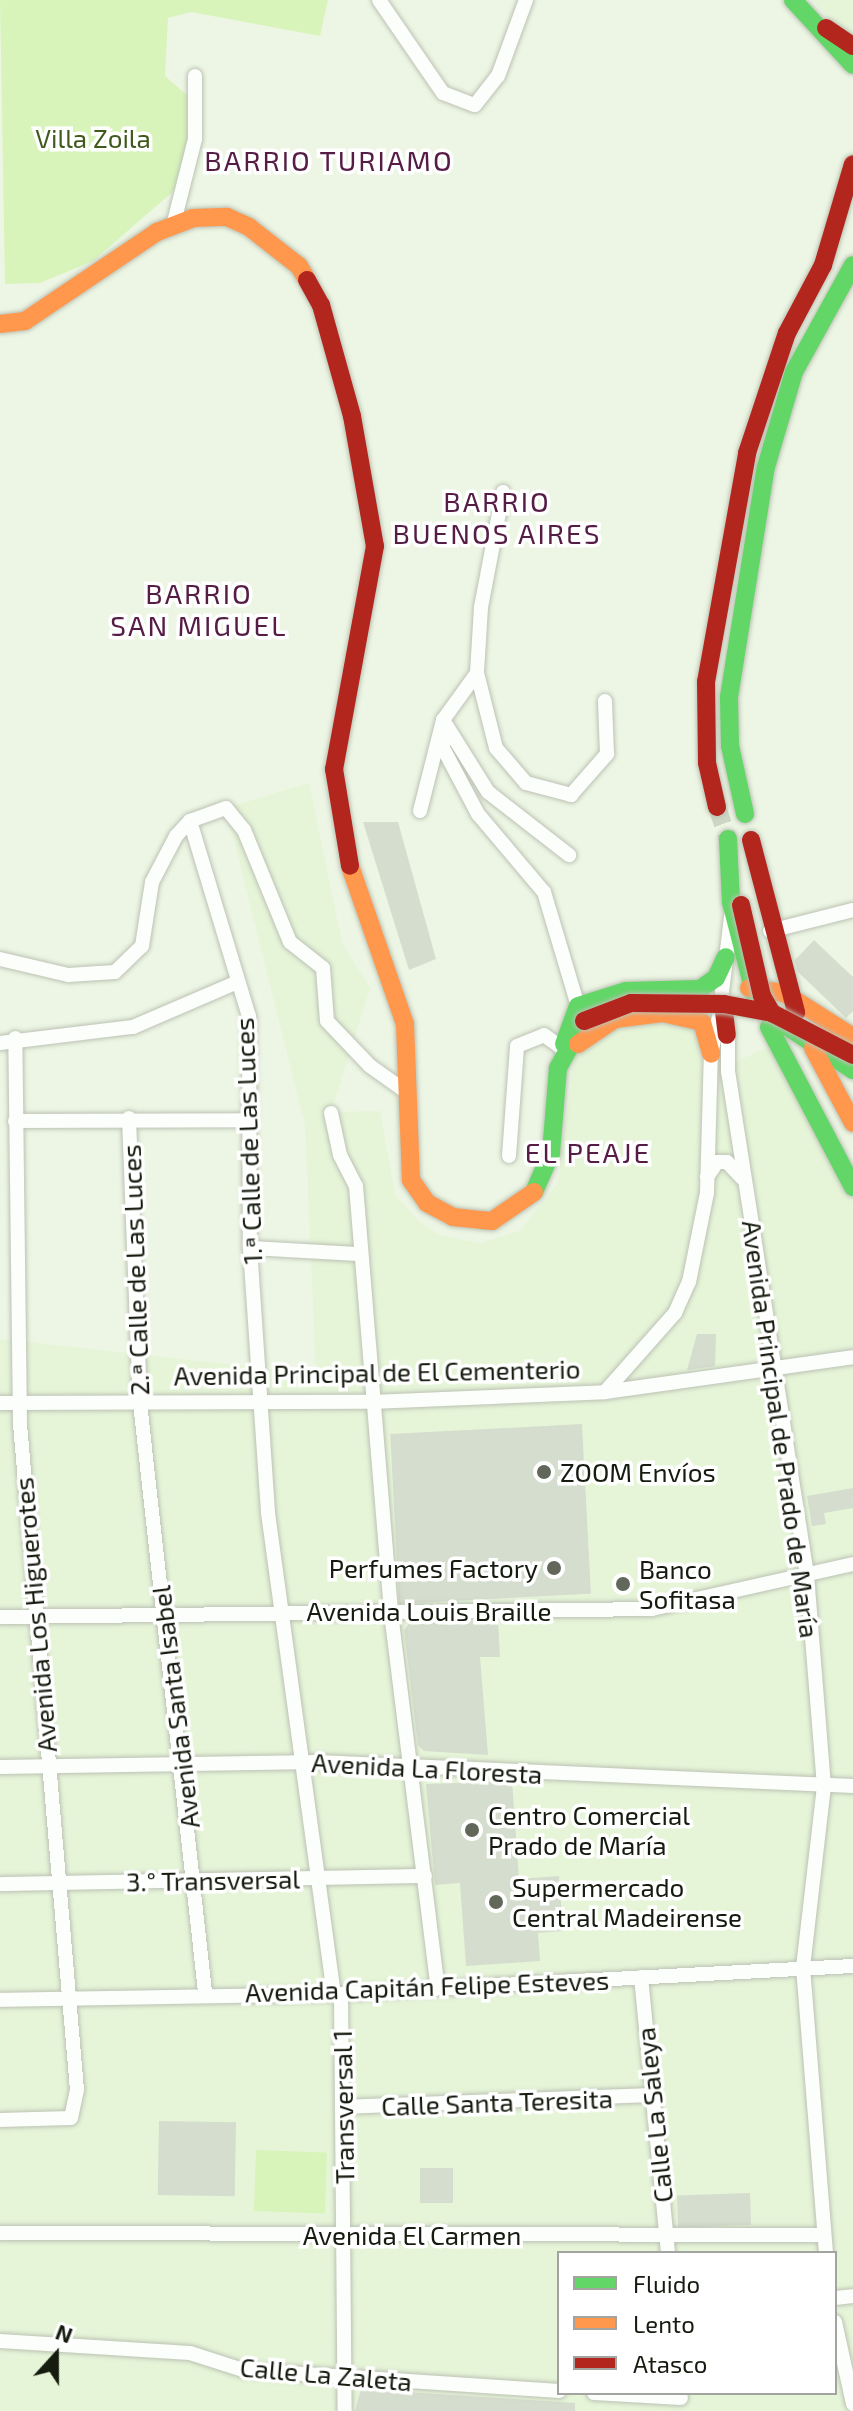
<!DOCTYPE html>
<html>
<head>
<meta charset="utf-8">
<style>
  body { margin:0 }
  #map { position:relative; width:853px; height:2411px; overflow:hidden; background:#edf6e4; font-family:"Exo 2",sans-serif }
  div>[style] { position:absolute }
  .built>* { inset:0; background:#e6f5d8 }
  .green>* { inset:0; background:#d8f4bb; transform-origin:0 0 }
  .building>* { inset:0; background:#d5ddce; transform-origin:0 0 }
  .secondary-tunnel>* { height:18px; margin-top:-9px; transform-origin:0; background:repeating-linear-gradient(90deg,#cdd5c4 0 18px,transparent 0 27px) }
  .roads { filter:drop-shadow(0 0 2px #bcc2b5) drop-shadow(0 0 2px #bcc2b5) }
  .street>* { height:14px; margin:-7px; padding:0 7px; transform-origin:7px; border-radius:7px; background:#fcfefb }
  .fast>* { height:18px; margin:-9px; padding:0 9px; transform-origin:9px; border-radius:9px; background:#63d668 }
  .slow>* { height:18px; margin:-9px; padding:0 9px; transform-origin:9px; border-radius:9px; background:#ff974d }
  .jam>* { height:18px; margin:-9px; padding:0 9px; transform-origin:9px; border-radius:9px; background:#b3261e }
  .bridges { filter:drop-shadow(0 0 2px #bcc2b5) drop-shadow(0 0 2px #bcc2b5) }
  .jam-bridge>* { height:18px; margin:-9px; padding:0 9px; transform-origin:9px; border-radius:9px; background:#b3261e }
  .dots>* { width:22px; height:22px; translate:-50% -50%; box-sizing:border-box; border:4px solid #fff; border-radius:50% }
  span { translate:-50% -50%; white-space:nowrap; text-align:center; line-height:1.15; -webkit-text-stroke:7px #fff; paint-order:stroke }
  .park-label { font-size:26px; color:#3f5a1c }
  .street-label { font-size:26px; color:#151b0f }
  .poi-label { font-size:26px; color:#151b0f }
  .left { translate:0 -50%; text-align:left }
  .right { translate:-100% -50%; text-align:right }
  .neighbourhood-label { font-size:28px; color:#551c45; letter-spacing:2px }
  .legend { position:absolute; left:557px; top:2251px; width:280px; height:144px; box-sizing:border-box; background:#fff; border:2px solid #a1a49f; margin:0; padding:10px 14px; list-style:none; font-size:24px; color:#151b0f }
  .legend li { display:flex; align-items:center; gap:16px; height:40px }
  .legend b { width:40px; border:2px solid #a1a49f }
  .north { position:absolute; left:16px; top:2315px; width:80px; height:80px; -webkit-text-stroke:6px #fff; paint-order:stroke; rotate:21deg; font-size:22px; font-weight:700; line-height:32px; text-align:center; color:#151b0f }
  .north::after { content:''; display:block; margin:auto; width:28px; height:36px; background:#151b0f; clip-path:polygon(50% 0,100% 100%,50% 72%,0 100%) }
</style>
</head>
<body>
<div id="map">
  <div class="built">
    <div style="clip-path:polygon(813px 0,853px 0,853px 34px,837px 27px)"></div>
    <div style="clip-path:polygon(evenodd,309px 783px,342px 943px,370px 988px,331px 1112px,380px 1111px,395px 1195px,421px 1223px,439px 1235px,480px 1243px,520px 1231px,558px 1183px,575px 1054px,586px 1037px,637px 1015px,696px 1026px,703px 1076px,775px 1044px,853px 1203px,853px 2411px,0 2411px,0 1339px,316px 1374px,305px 1125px,226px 808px,309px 783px,559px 2253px,835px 2253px,835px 2393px,559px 2393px,559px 2253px)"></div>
  </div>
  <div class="green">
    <div style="clip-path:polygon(0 0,328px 0,320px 36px,191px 12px,168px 18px,165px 76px,189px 97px,189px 157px,176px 189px,93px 261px,40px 283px,5px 284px)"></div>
    <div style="left:256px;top:2150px;width:71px;height:61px;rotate:2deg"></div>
  </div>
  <div class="building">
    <div style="clip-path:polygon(363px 822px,398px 822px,436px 959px,409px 970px)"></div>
    <div style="clip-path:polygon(814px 940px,853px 977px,853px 1011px,846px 1018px,798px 972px,795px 960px)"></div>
    <div style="clip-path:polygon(697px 1334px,716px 1334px,715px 1366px,687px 1370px)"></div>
    <div style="left:582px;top:1424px;width:170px;height:192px;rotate:87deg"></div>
    <div style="clip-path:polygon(853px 1488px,853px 1508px,824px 1513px,826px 1524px,812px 1526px,807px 1496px)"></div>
    <div style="clip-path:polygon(498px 1621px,500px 1657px,480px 1657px,488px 1755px,424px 1751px,418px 1745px,404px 1630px,410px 1622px)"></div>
    <div style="clip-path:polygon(512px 1781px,519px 1879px,559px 1876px,563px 1931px,538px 1933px,540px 1961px,466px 1966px,460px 1883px,435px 1885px,426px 1784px)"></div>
    <div style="left:159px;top:2121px;width:77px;height:74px;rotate:1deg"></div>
    <div style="left:420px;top:2168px;width:33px;height:35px"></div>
    <div style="left:750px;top:2193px;width:32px;height:73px;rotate:88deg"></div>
    <div style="clip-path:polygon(361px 2389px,575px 2403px,575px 2411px,355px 2411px)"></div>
  </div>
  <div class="secondary-tunnel">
    <div style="left:717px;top:807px;width:34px;rotate:71deg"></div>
  </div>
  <div class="roads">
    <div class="street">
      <div style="left:379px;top:0;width:113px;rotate:55.5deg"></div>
      <div style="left:443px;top:93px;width:34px;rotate:21deg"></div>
      <div style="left:475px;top:105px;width:37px;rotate:-52deg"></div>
      <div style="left:498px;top:76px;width:81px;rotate:-69.8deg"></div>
      <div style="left:174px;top:222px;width:86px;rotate:-75.8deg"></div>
      <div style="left:195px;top:139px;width:63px;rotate:-90deg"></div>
      <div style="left:503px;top:492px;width:117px;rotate:100.8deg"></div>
      <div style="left:481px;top:607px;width:66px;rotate:93.5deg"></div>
      <div style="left:477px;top:673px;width:77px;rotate:75.8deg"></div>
      <div style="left:496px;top:748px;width:46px;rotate:49.4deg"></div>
      <div style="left:526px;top:783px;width:47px;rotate:14.9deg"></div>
      <div style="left:571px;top:795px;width:55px;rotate:-48.7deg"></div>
      <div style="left:607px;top:754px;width:53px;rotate:-92.2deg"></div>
      <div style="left:477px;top:673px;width:58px;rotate:125.9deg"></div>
      <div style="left:443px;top:720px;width:28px;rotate:90deg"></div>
      <div style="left:443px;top:748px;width:75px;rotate:62.1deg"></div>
      <div style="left:478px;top:814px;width:102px;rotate:49.8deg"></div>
      <div style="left:544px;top:892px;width:119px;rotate:73.4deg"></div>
      <div style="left:420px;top:811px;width:94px;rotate:-75.8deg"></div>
      <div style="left:443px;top:720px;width:85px;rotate:58deg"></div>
      <div style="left:488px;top:792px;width:103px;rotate:37.9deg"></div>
      <div style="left:190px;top:821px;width:204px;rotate:73.2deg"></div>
      <div style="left:249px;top:1016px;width:232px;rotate:89.8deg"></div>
      <div style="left:250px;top:1248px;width:266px;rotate:86.1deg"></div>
      <div style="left:268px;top:1513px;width:486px;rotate:82.2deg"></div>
      <div style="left:770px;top:931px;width:86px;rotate:-14.2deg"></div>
      <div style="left:0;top:959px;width:70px;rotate:13.2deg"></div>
      <div style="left:68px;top:975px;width:47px;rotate:-3.7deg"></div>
      <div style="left:115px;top:972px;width:37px;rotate:-44deg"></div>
      <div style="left:142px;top:946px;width:65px;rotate:-81.1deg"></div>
      <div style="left:152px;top:882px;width:52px;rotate:-62.4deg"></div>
      <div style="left:176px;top:836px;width:21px;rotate:-47deg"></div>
      <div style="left:190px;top:821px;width:38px;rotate:-20deg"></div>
      <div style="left:226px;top:808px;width:28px;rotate:51deg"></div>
      <div style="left:244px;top:830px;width:121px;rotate:67.7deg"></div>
      <div style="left:290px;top:942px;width:42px;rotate:38.2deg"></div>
      <div style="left:323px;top:968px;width:53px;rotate:85.7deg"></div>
      <div style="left:327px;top:1021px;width:62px;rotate:46.3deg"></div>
      <div style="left:370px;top:1066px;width:47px;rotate:35.4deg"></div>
      <div style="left:722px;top:992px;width:76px;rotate:-83.2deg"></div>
      <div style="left:728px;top:1027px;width:44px;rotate:90deg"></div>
      <div style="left:728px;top:1071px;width:510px;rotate:81.09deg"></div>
      <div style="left:807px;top:1575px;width:212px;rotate:85.4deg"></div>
      <div style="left:824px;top:1786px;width:182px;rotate:96.6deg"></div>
      <div style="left:803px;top:1967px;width:287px;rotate:85.4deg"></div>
      <div style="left:0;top:1043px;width:134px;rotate:-6.9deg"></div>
      <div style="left:133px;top:1027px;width:111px;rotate:-23.3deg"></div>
      <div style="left:331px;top:1113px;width:43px;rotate:77.9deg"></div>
      <div style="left:340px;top:1155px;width:35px;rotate:63deg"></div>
      <div style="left:356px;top:1186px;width:428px;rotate:85.3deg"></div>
      <div style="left:391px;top:1613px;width:378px;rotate:82.9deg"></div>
      <div style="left:129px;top:1118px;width:285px;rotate:87.8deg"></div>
      <div style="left:140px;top:1403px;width:593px;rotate:83.7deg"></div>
      <div style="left:15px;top:1121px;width:235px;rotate:-0.2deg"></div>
      <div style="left:509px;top:1156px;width:110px;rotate:-85.8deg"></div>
      <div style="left:517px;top:1046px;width:29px;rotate:-22deg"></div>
      <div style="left:544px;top:1035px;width:27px;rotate:36deg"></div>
      <div style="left:707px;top:1177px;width:18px;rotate:-56deg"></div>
      <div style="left:717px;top:1162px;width:10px"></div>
      <div style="left:727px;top:1162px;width:22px;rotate:47deg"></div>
      <div style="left:250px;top:1248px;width:109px;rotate:3.2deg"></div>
      <div style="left:605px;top:1392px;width:250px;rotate:-8deg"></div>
      <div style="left:0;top:1403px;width:371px;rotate:-0.2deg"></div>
      <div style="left:371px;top:1402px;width:234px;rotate:-2.4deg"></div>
      <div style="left:605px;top:1392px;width:106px;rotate:-48.5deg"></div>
      <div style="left:675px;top:1313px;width:34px;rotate:-66deg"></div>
      <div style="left:689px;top:1282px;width:91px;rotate:-78.6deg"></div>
      <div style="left:707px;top:1193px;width:139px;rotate:-88.4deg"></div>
      <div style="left:711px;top:1054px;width:40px;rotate:-78deg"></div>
      <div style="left:0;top:1617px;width:652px;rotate:-0.7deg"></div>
      <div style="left:652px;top:1609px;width:206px;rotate:-12.6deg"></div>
      <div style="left:0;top:1767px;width:317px;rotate:-0.9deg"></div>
      <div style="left:317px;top:1762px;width:537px;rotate:2.56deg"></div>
      <div style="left:0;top:1884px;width:425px;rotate:-1.1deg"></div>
      <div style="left:641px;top:1977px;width:277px;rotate:84.4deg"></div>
      <div style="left:341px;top:1994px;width:417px;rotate:89.5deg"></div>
      <div style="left:0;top:2000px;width:337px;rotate:-1deg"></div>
      <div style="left:337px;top:1994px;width:517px;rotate:-3.11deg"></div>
      <div style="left:342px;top:2107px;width:309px;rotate:-2.2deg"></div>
      <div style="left:0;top:2120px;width:71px;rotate:-1.6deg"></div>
      <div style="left:71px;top:2118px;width:29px;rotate:-78deg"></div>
      <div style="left:77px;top:2090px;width:668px;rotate:-94.89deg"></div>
      <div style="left:20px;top:1424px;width:386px;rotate:-90.7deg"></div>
      <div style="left:0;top:2233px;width:824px;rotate:0.14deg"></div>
      <div style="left:835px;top:2298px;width:18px;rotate:-6deg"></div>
      <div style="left:835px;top:2322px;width:84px;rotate:77.6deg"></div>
      <div style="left:0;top:2341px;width:190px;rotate:3.6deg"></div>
      <div style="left:190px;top:2353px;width:56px;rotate:17.8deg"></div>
      <div style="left:243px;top:2370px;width:317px;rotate:3.8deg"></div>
      <div style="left:594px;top:2393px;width:87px;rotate:3.3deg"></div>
    </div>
    <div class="fast">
      <div style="left:793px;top:0;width:88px;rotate:47.3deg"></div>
      <div style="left:745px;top:814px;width:70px;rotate:-102.4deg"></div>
      <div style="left:730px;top:746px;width:49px;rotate:-91.2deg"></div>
      <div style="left:729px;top:697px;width:233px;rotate:-80.9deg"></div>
      <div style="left:766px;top:467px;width:99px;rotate:-73.6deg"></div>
      <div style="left:794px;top:372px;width:122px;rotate:-61.1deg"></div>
      <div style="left:728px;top:839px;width:63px;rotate:87.3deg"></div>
      <div style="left:731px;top:902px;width:108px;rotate:75.6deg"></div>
      <div style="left:758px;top:1007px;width:114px;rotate:33.6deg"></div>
      <div style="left:769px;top:1027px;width:181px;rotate:62.3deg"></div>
      <div style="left:564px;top:1044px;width:40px;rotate:-69.8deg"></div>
      <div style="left:578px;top:1006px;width:50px;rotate:-17.4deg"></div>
      <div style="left:626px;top:991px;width:74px;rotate:-1.5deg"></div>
      <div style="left:700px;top:989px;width:19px;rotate:-35deg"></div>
      <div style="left:716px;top:978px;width:23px;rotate:-65deg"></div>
      <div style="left:534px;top:1192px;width:43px;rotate:-66.4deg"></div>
      <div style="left:551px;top:1153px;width:85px;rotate:-85.3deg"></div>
      <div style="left:558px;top:1068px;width:54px;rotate:-61deg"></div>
    </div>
    <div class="slow">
      <div style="left:0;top:324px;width:25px;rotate:-7deg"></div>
      <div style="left:25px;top:321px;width:159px;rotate:-34deg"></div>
      <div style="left:157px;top:232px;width:39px;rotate:-21deg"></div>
      <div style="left:193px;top:218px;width:34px;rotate:-2deg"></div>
      <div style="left:227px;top:217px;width:24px;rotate:24deg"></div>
      <div style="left:249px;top:227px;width:63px;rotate:38deg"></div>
      <div style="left:299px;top:266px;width:16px;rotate:60deg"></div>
      <div style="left:350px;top:866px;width:167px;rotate:70.8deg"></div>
      <div style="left:405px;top:1024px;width:156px;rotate:87.8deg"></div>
      <div style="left:411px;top:1180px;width:28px;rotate:55deg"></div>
      <div style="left:427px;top:1203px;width:30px;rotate:28deg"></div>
      <div style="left:453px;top:1217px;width:39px;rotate:6deg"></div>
      <div style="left:492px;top:1221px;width:51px;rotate:-34.6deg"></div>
      <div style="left:749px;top:988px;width:35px;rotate:8deg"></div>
      <div style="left:784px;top:993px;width:82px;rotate:32.5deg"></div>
      <div style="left:578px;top:1044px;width:45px;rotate:-34deg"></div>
      <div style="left:615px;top:1019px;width:48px;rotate:-7.1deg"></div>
      <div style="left:663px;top:1013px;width:40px;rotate:13deg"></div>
      <div style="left:702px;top:1022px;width:33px;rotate:74deg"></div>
      <div style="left:813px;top:1048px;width:85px;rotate:61.9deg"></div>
    </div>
    <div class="jam">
      <div style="left:826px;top:28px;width:32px;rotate:34deg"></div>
      <div style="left:307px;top:280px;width:29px;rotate:61deg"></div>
      <div style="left:321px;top:305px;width:115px;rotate:74.4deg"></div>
      <div style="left:352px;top:416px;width:132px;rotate:80deg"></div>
      <div style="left:375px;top:546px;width:227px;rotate:100.4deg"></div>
      <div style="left:334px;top:769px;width:98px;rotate:80.6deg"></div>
      <div style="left:717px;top:807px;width:45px;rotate:-102.8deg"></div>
      <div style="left:707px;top:763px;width:81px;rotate:-90.7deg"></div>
      <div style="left:706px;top:682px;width:233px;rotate:-79.8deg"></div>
      <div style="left:747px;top:453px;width:126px;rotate:-71.6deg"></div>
      <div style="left:787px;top:333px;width:77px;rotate:-62.1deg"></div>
      <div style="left:823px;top:265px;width:105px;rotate:-73.5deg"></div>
      <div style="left:751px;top:840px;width:178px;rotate:75.3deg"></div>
      <div style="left:724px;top:1012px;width:23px;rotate:83deg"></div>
    </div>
  </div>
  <div class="bridges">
    <div class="jam-bridge">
      <div style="left:741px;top:905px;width:93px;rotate:77deg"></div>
      <div style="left:762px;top:996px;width:20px;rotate:60deg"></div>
      <div style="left:584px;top:1021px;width:50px;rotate:-21deg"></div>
      <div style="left:631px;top:1003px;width:93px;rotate:0.6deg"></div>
      <div style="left:724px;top:1004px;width:49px;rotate:10.6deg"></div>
      <div style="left:772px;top:1013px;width:91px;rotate:27.4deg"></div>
    </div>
  </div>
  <div class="dots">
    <div style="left:544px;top:1472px;background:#61685a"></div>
    <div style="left:554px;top:1568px;background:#61685a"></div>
    <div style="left:623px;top:1584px;background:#61685a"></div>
    <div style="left:472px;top:1830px;background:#61685a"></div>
    <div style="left:496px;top:1902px;background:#61685a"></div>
  </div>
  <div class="park-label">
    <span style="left:93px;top:138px">Villa Zoila</span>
  </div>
  <div class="street-label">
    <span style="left:248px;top:1141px;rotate:-92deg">1.ª Calle de Las Luces</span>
    <span style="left:135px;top:1270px;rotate:-92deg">2.ª Calle de Las Luces</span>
    <span style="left:377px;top:1372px;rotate:-1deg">Avenida Principal de El Cementerio</span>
    <span style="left:781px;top:1429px;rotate:82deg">Avenida Principal de Prado de María</span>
    <span style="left:429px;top:1611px">Avenida Louis Braille</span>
    <span style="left:35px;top:1615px;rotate:-95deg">Avenida Los Higuerotes</span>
    <span style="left:175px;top:1707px;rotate:-97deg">Avenida Santa Isabel</span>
    <span style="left:427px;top:1768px;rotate:3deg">Avenida La Floresta</span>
    <span style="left:213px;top:1880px;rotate:-1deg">3.° Transversal</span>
    <span style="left:427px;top:1986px;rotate:-2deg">Avenida Capitán Felipe Esteves</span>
    <span style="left:497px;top:2102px;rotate:-2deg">Calle Santa Teresita</span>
    <span style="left:343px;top:2107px;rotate:-91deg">Transversal 1</span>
    <span style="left:654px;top:2115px;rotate:-96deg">Calle La Saleya</span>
    <span style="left:412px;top:2235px">Avenida El Carmen</span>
    <span style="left:326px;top:2374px;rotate:5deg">Calle La Zaleta</span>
  </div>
  <div class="poi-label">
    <span class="left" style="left:560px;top:1472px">ZOOM Envíos</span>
    <span class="right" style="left:538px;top:1568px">Perfumes Factory</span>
    <span class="left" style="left:639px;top:1584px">Banco<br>Sofitasa</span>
    <span class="left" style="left:488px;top:1830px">Centro Comercial<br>Prado de María</span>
    <span class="left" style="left:512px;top:1902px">Supermercado<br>Central Madeirense</span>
  </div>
  <div class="neighbourhood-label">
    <span style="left:329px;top:160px">BARRIO TURIAMO</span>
    <span style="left:497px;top:517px">BARRIO<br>BUENOS AIRES</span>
    <span style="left:199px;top:609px">BARRIO<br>SAN MIGUEL</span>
    <span style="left:588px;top:1152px">EL PEAJE</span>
  </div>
  <ul class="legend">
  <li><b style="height:10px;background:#63d668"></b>Fluido</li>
  <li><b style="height:10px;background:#ff974d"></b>Lento</li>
  <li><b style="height:10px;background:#b3261e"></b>Atasco</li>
  </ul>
  <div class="north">N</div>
</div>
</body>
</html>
